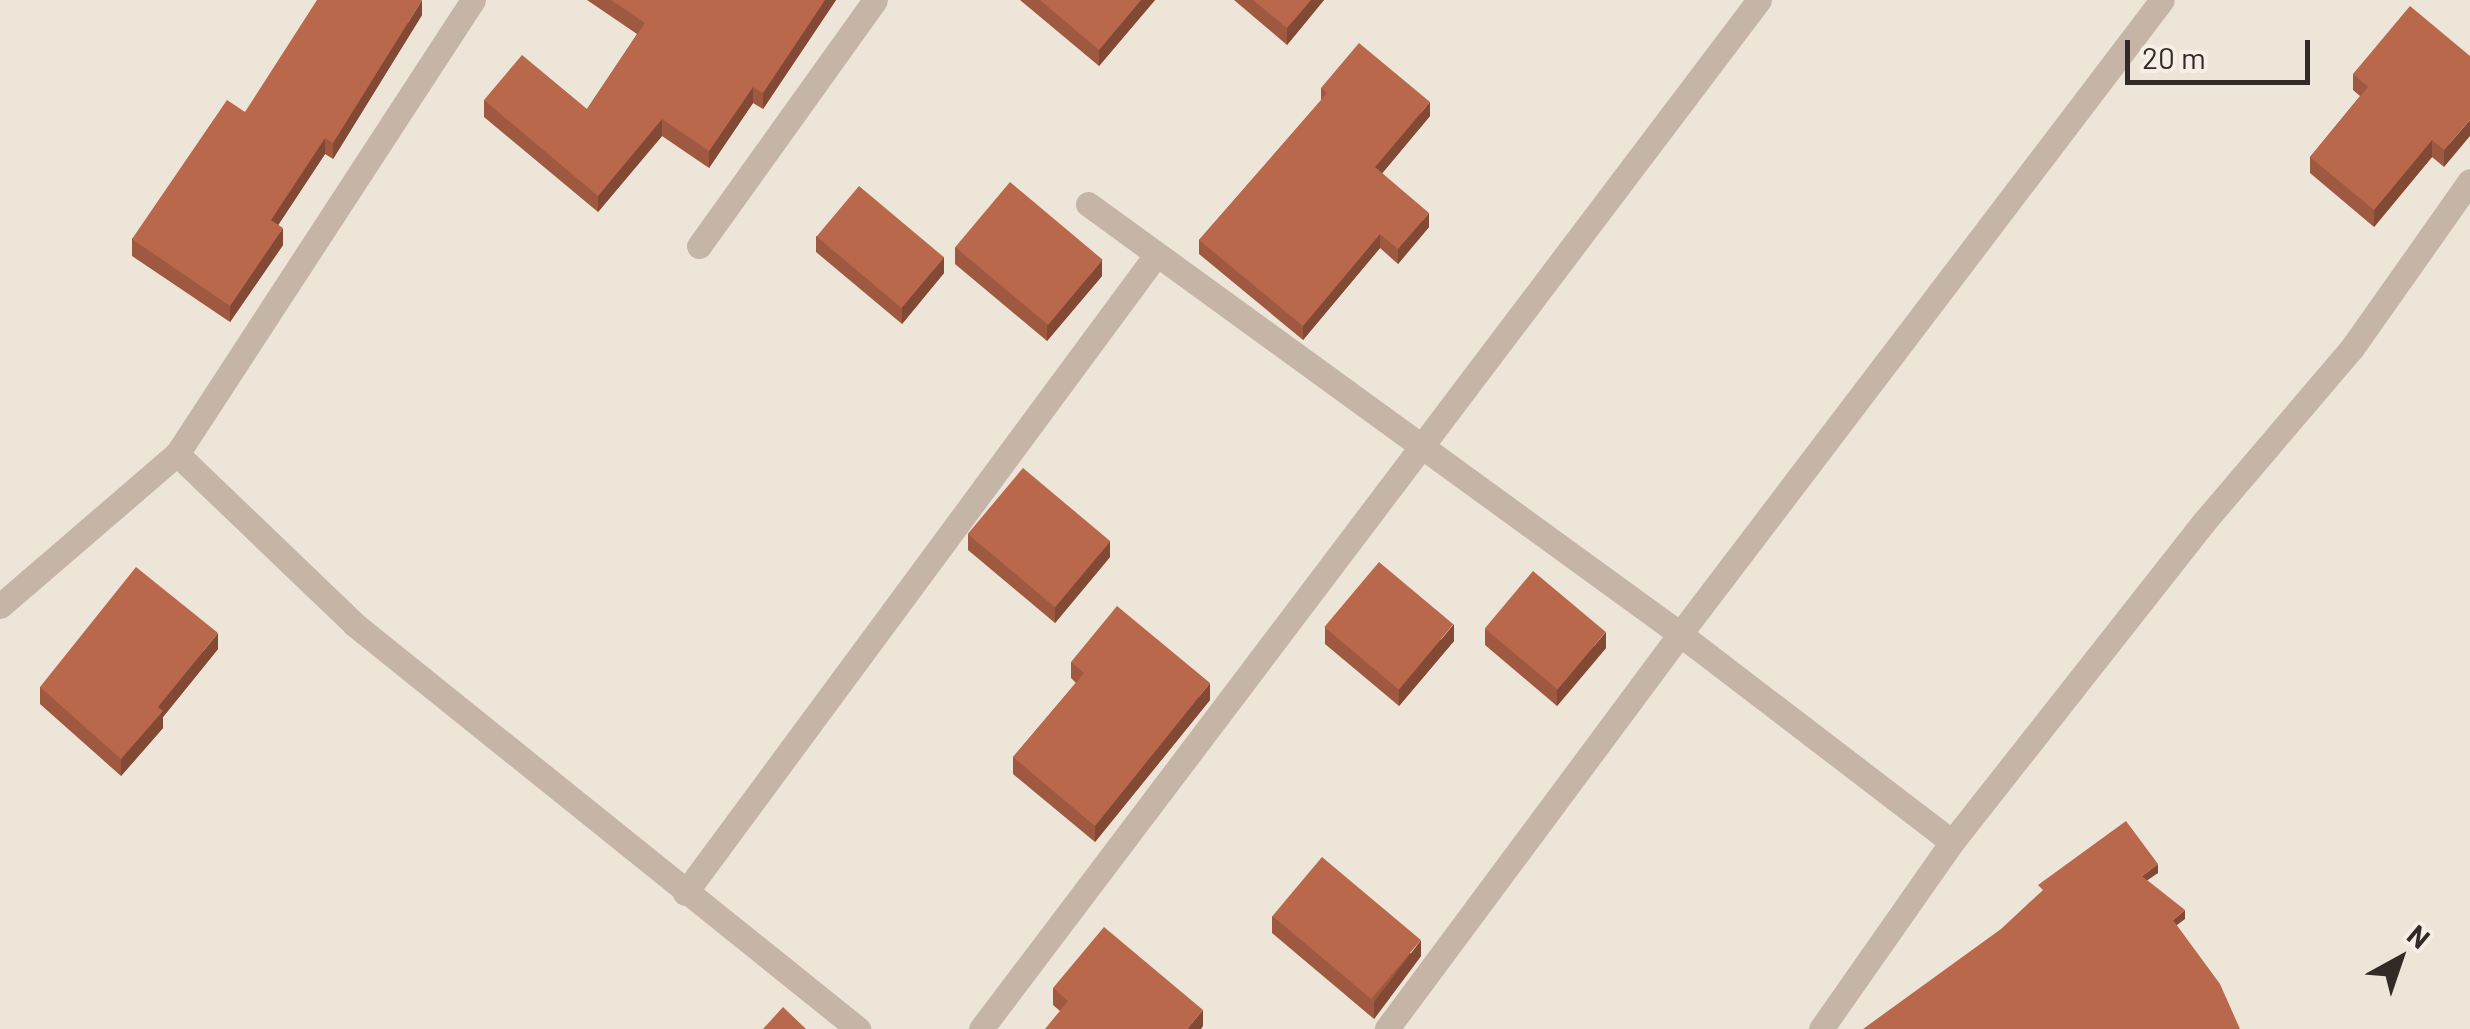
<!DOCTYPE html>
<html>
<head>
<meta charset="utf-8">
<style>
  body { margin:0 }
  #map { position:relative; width:2470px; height:1029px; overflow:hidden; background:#eee5d9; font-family:Barlow,sans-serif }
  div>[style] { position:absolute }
  .minor>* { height:25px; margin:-12.5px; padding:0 12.5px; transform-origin:12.5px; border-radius:12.5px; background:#c5b5a7 }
  .wall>* { inset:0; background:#9f5941 }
  .shaded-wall>* { inset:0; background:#824935 }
  .building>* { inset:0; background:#b9684c; transform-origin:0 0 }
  span { translate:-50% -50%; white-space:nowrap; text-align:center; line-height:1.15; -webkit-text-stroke:10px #f7efe5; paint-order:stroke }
  .north { position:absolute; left:2350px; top:909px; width:100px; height:100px; -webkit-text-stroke:8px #f7efe5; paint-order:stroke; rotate:40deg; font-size:28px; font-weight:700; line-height:40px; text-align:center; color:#322a27 }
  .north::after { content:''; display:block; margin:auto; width:35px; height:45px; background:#322a27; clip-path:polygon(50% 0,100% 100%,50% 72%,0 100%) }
  .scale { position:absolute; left:2125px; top:40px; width:185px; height:45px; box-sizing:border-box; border:5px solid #322a27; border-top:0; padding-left:12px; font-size:30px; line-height:35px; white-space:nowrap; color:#322a27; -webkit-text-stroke:8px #f7efe5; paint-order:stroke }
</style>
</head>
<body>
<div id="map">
  <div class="minor">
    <div style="left:1088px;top:204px;width:732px;rotate:35.99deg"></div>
    <div style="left:1680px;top:634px;width:492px;rotate:126.6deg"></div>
    <div style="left:699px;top:246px;width:302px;rotate:-54.4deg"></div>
    <div style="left:177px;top:454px;width:245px;rotate:43.8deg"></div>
    <div style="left:354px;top:624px;width:647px;rotate:38.78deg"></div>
    <div style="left:0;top:606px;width:233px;rotate:-40.7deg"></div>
    <div style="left:177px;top:454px;width:542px;rotate:-56.9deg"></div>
    <div style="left:1952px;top:842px;width:342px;rotate:-142.6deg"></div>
    <div style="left:1680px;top:634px;width:796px;rotate:-52.76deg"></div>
    <div style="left:685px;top:893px;width:793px;rotate:-53.56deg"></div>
    <div style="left:981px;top:1029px;width:1290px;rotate:-52.91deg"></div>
    <div style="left:1821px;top:1029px;width:228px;rotate:-55deg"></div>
    <div style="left:1952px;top:842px;width:406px;rotate:-51.8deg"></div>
    <div style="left:2203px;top:523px;width:230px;rotate:-49.6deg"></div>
    <div style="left:2352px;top:348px;width:204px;rotate:-54.8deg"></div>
  </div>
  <div class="wall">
    <div style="clip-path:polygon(587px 0,836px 0,763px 109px,753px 103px,709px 168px,662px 136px,598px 212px,484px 117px,484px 100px,587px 109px,637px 34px)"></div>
    <div style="clip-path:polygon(1020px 0,1155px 0,1099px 66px)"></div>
    <div style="clip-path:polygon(1234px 0,1324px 0,1287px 45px)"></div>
    <div style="clip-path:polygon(422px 15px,333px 159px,325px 154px,278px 225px,283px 245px,230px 322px,132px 256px,132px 239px,245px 112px)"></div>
    <div style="clip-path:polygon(2470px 56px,2444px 167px,2432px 157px,2374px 227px,2310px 173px,2310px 157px,2360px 96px,2353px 90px,2353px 74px)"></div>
    <div style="clip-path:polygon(1321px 88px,1430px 116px,1382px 173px,1429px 227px,1398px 264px,1380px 248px,1303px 340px,1199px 254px,1199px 240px,1321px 101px)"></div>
    <div style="clip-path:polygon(816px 236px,944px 273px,902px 324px,816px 252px)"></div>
    <div style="clip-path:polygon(955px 247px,1102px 276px,1047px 341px,955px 264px)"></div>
    <div style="clip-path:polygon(968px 534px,1110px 557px,1055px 623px,968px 550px)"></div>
    <div style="clip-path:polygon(1325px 627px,1454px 641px,1399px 706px,1325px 644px)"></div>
    <div style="clip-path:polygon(1485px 629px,1606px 648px,1557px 706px,1485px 645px)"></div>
    <div style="clip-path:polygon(218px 649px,163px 717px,163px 728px,121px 776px,40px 704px,40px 687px)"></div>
    <div style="clip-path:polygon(1071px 662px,1210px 700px,1095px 842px,1013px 774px,1013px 757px,1076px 683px,1071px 678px)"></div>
    <div style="clip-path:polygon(1272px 916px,1421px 956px,1374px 1019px,1272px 933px)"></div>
    <div style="clip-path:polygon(1053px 988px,1203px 1026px,1060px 1011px,1053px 1005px)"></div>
  </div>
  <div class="shaded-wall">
    <div style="clip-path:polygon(422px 0,422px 15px,333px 159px,333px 143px)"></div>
    <div style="clip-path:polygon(825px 0,836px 0,763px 109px,763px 93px)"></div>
    <div style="clip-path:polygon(1141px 0,1155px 0,1099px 66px,1099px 50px)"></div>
    <div style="clip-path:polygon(1311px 0,1324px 0,1287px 45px,1287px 28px)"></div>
    <div style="clip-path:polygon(753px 87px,753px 103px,709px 168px,709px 151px)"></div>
    <div style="clip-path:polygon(1430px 102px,1430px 116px,1375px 182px,1375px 167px)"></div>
    <div style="clip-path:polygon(662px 119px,662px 136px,598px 212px,598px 196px)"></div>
    <div style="clip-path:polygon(2470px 120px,2470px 136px,2444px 167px,2444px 150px)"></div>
    <div style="clip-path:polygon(325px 138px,325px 154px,271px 236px,271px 220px)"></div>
    <div style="clip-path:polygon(2432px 140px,2432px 157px,2374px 227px,2374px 210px)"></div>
    <div style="clip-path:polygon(1429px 213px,1429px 227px,1398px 264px,1398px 249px)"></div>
    <div style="clip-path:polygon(283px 228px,283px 245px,230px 322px,230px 306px)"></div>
    <div style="clip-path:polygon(1380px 234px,1380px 248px,1303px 340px,1303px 326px)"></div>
    <div style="clip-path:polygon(944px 257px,944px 273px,902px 324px,902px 307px)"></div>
    <div style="clip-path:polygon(1102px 260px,1102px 276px,1047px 341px,1047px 325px)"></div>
    <div style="clip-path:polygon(1110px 541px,1110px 557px,1055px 623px,1055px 607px)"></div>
    <div style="clip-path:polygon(1454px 624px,1454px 641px,1399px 706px,1399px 690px)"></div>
    <div style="clip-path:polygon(1606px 632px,1606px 648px,1557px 706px,1557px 690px)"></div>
    <div style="clip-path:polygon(218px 633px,218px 649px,163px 717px,163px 728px,121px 776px,121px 759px,158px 707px)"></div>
    <div style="clip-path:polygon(1210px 683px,1210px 700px,1095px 842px,1095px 826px)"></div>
    <div style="clip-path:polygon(2158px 864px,2158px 873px,2142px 884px,2142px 876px)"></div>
    <div style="clip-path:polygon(2185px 910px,2185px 919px,2173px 928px,2173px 920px)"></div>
    <div style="clip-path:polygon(1421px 940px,1421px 956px,1374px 1019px,1374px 1002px)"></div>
    <div style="clip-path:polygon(1203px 1010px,1203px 1026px,1201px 1029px,1187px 1029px)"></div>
  </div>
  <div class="building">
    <div style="clip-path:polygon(317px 0,422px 0,333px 143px,325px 138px,271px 220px,283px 228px,230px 306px,132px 239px,227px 100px,245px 112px)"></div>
    <div style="clip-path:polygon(611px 0,825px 0,763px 93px,753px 87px,709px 151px,662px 119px,598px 196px,484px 100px,522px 55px,587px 109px,645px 23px)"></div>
    <div style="clip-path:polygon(1040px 0,1141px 0,1099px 50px)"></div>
    <div style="clip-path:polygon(1253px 0,1311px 0,1287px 28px)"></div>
    <div style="clip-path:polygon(2410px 6px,2470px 56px,2470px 120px,2444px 150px,2432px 140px,2374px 210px,2310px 157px,2368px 87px,2353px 74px)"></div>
    <div style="clip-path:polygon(1359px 43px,1430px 102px,1375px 167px,1429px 213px,1398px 249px,1380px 234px,1303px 326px,1199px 240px,1327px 93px,1321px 88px)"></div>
    <div style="left:1010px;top:182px;width:121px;height:85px;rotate:40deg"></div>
    <div style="left:859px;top:186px;width:111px;height:66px;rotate:40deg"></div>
    <div style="left:1023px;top:468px;width:114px;height:86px;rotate:40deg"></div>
    <div style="left:1379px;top:562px;width:97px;height:85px;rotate:40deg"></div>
    <div style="clip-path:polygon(136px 567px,218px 633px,158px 707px,163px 711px,121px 759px,40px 687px)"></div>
    <div style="left:1533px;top:571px;width:95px;height:75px;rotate:40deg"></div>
    <div style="clip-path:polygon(1117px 606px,1210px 683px,1095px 826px,1013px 757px,1084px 673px,1071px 662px)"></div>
    <div style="clip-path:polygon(2126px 821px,2158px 864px,2142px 876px,2185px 910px,2173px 920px,2220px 984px,2240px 1029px,1863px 1029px,2001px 929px,2043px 890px,2038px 885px)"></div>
    <div style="left:1322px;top:857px;width:129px;height:77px;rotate:40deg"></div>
    <div style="clip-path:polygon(1104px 927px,1203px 1010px,1187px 1029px,1045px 1029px,1068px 1001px,1053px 988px)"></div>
    <div style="clip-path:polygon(783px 1007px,806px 1029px,763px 1029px)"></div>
  </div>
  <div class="north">N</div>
  <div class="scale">20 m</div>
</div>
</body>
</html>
